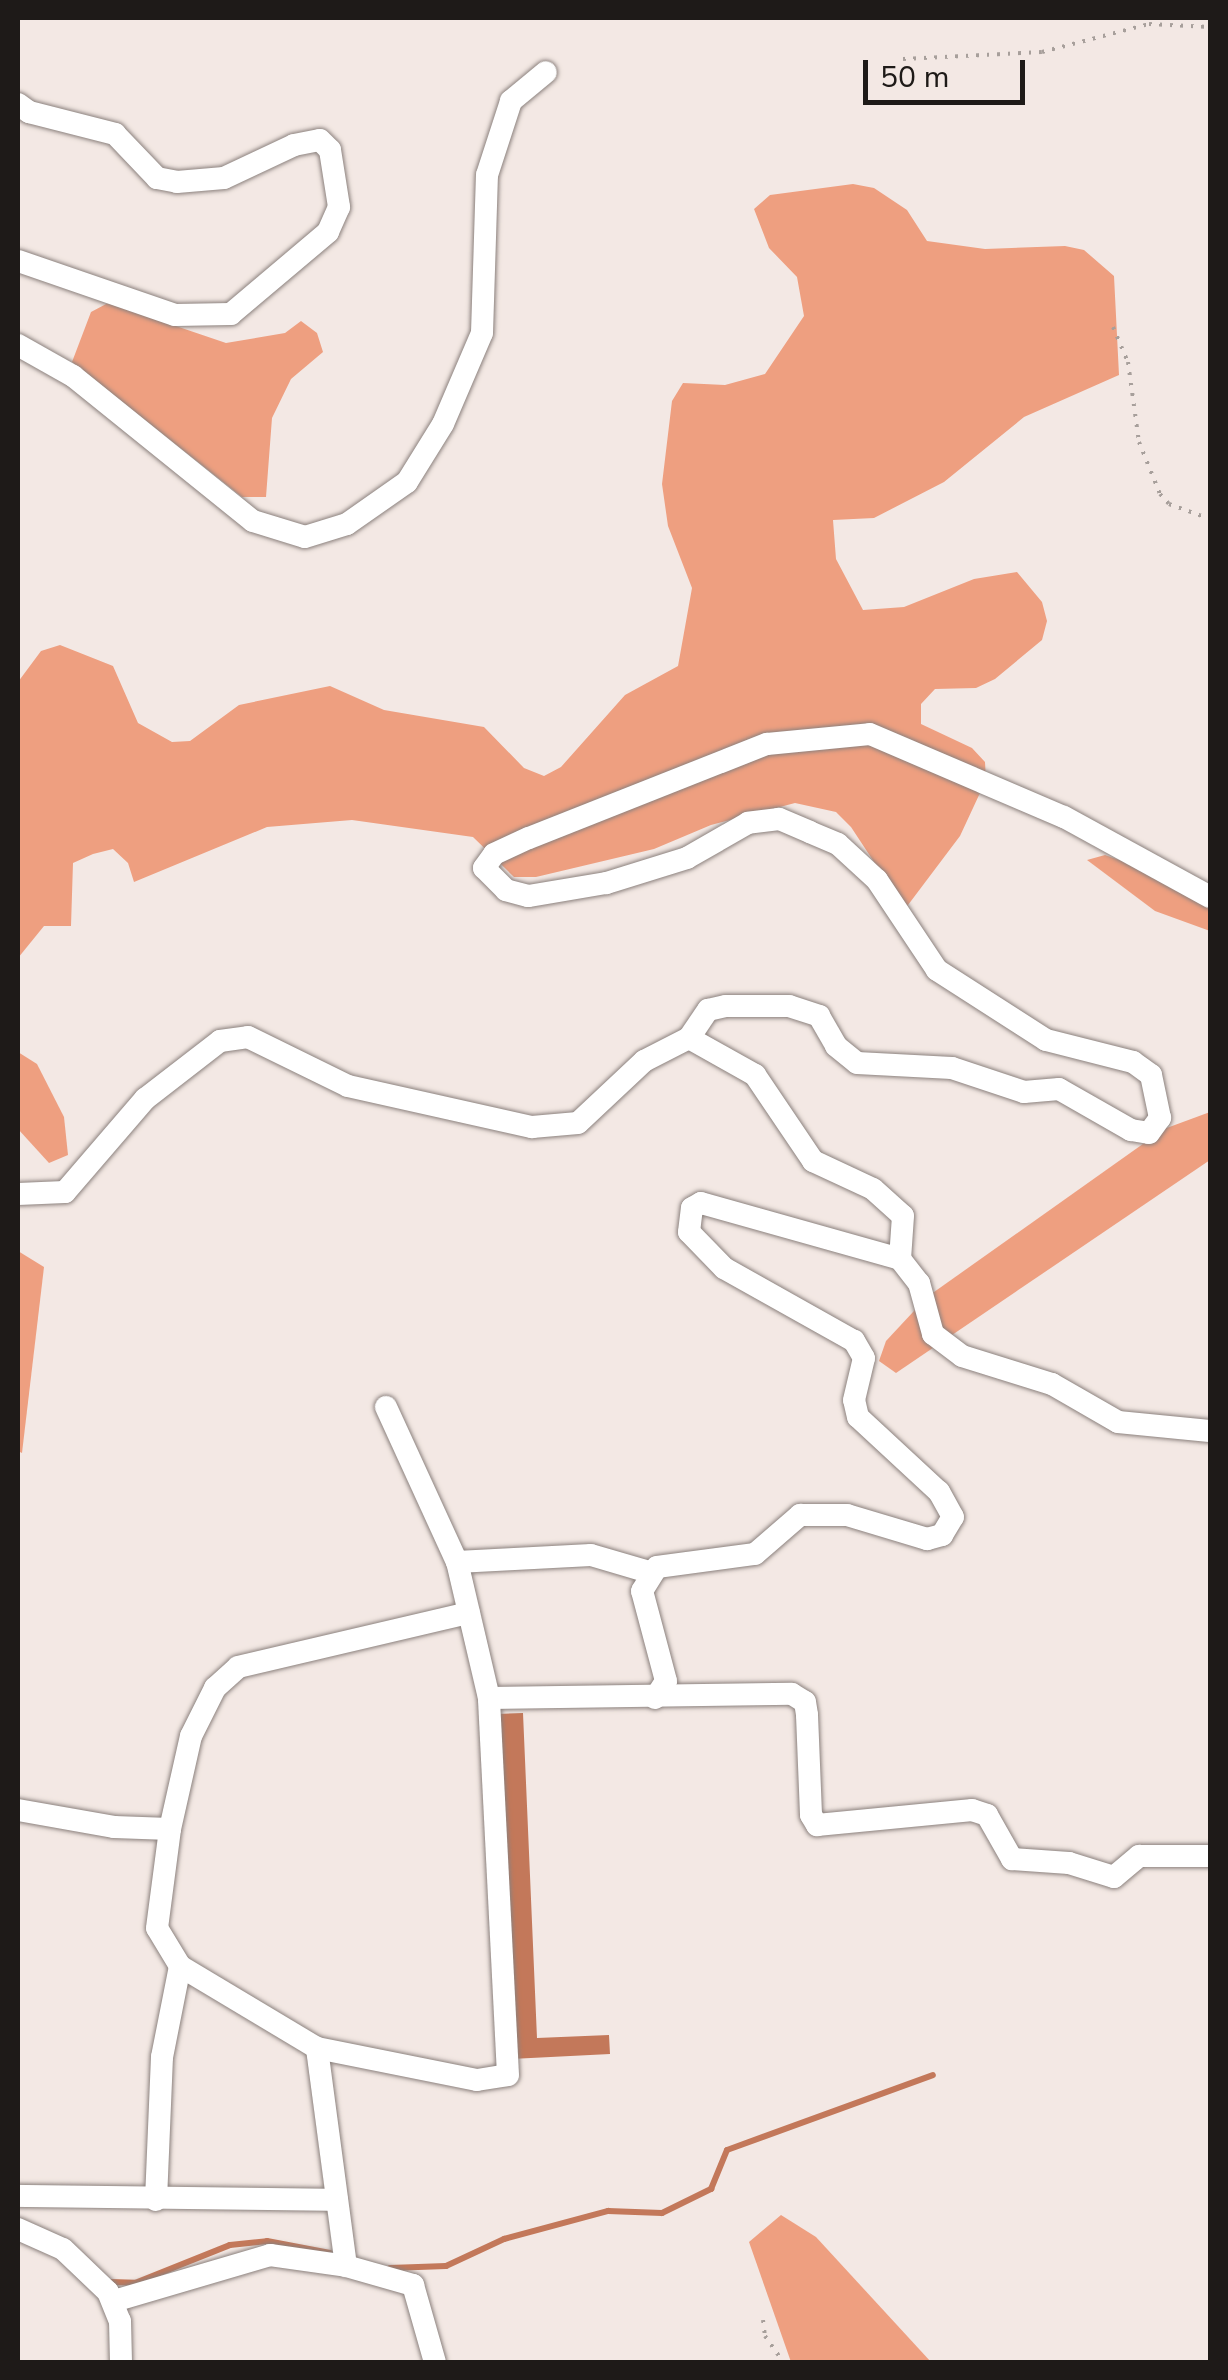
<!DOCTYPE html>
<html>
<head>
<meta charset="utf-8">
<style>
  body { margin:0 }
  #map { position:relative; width:1228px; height:2380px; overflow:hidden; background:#f3e8e4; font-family:"Nunito Sans",sans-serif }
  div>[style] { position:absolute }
  .forest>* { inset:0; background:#ee9f80 }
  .water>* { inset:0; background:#c3785a }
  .stream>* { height:6px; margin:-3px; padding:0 3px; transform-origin:3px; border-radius:3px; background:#c3785a }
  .path>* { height:4px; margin-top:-2px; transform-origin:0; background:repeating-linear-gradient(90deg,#a79f9b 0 2.5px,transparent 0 10.5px) }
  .roads { filter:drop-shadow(0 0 2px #8b817d) drop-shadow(0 0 2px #8b817d) }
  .minor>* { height:22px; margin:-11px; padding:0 11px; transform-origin:11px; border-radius:11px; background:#fff }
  span { translate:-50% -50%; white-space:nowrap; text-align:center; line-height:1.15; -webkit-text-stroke:10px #f3e8e4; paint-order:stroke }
  .frame { position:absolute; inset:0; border:20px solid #1e1a18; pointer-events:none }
  .scale { position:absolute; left:863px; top:60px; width:162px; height:45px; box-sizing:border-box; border:5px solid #1e1a18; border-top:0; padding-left:12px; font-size:30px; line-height:35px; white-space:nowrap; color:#1e1a18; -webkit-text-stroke:8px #f3e8e4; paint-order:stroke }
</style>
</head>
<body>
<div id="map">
  <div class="forest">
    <div style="clip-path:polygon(853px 184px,874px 188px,907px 210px,927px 241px,985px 249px,1065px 246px,1084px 250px,1114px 276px,1119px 375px,1024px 417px,944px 482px,874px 518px,833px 520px,836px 559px,863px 610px,904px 607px,974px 579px,1017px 572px,1042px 602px,1047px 621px,1042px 640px,995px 679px,976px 688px,935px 689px,921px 704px,921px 724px,972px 748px,985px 762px,986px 780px,960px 836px,905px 909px,851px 827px,836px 812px,795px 803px,711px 825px,654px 849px,536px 877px,514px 877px,473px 837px,352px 820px,267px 827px,134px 882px,128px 863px,113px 849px,93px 854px,73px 863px,71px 926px,44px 926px,18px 958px,18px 682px,41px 651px,60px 645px,113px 666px,138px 723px,172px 742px,190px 741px,239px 705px,330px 686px,384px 710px,484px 727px,524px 768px,544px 776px,561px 767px,625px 695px,678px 666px,692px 588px,668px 526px,662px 484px,672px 401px,683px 383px,725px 385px,765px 374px,804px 316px,797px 277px,769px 248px,754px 209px,770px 195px)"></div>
    <div style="clip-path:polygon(108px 303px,226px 343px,285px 333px,301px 321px,317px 333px,323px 352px,291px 379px,272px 418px,266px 497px,242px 497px,72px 362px,91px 312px)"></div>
    <div style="clip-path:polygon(1105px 855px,1142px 868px,1210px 907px,1210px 931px,1155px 911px,1087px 860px)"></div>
    <div style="clip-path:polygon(18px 1052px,37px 1064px,64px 1117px,68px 1155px,49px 1163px,18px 1129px)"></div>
    <div style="clip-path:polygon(1210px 1112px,1210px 1160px,896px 1373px,879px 1361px,886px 1341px,927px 1297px,1164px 1129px)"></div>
    <div style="clip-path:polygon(18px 1251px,44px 1267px,22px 1453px,18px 1451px)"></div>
    <div style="clip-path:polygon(781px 2215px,816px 2237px,931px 2362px,791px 2362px,749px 2242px)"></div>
  </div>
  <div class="water">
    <div style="clip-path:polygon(523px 1713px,537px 2038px,609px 2035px,610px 2054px,511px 2059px,496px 1714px)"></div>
  </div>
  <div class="stream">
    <div style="left:390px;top:2268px;width:56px;rotate:-2deg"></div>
    <div style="left:446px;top:2266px;width:64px;rotate:-25deg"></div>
    <div style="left:504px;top:2239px;width:108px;rotate:-15.1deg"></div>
    <div style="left:608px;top:2211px;width:54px;rotate:2.1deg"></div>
    <div style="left:662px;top:2213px;width:55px;rotate:-26.1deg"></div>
    <div style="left:711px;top:2189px;width:42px;rotate:-67.7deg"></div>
    <div style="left:727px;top:2150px;width:219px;rotate:-20deg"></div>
    <div style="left:111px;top:2282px;width:24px;rotate:2deg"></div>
    <div style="left:135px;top:2283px;width:102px;rotate:-21.8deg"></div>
    <div style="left:230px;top:2245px;width:37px;rotate:-6deg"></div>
    <div style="left:267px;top:2241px;width:64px;rotate:10.8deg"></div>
  </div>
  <div class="path">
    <div style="left:903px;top:59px;width:139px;rotate:-2.9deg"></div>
    <div style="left:1042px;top:52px;width:111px;rotate:-14.7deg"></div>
    <div style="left:1149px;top:24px;width:61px;rotate:2.8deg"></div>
    <div style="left:1113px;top:327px;width:38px;rotate:67deg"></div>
    <div style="left:1128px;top:362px;width:81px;rotate:82.2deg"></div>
    <div style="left:1139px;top:442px;width:56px;rotate:68deg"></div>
    <div style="left:1160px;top:494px;width:13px;rotate:48deg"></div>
    <div style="left:1169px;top:504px;width:44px;rotate:20.1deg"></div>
    <div style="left:763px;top:2320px;width:16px;rotate:83deg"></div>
    <div style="left:765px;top:2336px;width:32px;rotate:55deg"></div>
  </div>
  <div class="roads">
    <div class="minor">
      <div style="left:18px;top:104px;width:14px;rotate:36deg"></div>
      <div style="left:29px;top:112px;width:89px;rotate:14.3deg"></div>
      <div style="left:115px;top:134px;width:61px;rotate:46.3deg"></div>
      <div style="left:157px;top:178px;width:20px;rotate:11deg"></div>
      <div style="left:177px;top:182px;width:47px;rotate:-4.9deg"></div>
      <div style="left:224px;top:178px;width:77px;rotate:-25.2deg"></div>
      <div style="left:294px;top:145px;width:26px;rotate:-11deg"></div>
      <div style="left:320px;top:140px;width:14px;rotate:45deg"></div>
      <div style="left:330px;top:150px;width:58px;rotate:81deg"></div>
      <div style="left:339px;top:207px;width:27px;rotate:114deg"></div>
      <div style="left:328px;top:232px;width:127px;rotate:139.8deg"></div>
      <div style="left:231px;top:314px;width:56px;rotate:179deg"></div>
      <div style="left:175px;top:315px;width:166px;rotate:-161deg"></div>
      <div style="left:18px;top:345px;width:63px;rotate:29.4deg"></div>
      <div style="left:73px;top:376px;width:231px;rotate:38.9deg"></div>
      <div style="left:253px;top:521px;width:54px;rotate:17.1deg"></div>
      <div style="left:305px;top:537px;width:44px;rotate:-17.2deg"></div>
      <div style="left:347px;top:524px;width:73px;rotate:-35deg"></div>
      <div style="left:407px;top:482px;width:68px;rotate:-58.2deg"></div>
      <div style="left:443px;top:424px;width:99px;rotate:-66.8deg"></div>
      <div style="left:482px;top:333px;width:158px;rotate:-88.2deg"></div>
      <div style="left:487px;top:175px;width:78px;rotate:-72deg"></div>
      <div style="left:511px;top:101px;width:45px;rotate:-39.6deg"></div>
      <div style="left:689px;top:1038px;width:76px;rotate:29.3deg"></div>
      <div style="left:755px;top:1075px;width:104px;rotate:56deg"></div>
      <div style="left:813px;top:1161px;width:66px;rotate:25deg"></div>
      <div style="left:873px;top:1189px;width:40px;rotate:42deg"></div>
      <div style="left:903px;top:1216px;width:43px;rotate:94deg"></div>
      <div style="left:18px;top:1194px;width:47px;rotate:-2.4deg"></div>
      <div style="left:65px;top:1192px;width:123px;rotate:-49.3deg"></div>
      <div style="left:145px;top:1099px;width:95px;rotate:-37.7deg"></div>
      <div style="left:220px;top:1041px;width:28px;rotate:-8deg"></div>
      <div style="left:248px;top:1037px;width:111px;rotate:26.1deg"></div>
      <div style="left:348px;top:1086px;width:189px;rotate:12.6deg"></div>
      <div style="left:532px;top:1127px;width:46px;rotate:-5deg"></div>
      <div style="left:578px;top:1123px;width:91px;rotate:-43.2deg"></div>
      <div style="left:644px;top:1061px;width:51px;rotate:-27.1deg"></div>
      <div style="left:689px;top:1038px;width:34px;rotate:-56deg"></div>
      <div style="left:708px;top:1010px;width:18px;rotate:-13deg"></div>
      <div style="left:726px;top:1006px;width:63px"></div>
      <div style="left:789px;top:1006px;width:32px;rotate:18deg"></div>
      <div style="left:819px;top:1016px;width:34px;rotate:60deg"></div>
      <div style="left:836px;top:1046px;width:27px;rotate:39deg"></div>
      <div style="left:857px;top:1063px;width:95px;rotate:3deg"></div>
      <div style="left:952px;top:1068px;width:76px;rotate:18.4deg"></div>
      <div style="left:1024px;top:1092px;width:35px;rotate:-5deg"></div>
      <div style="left:1059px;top:1089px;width:83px;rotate:29.7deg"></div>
      <div style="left:1131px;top:1130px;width:18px;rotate:9deg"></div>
      <div style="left:1149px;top:1133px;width:19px;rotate:-54deg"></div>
      <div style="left:1160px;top:1118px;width:44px;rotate:-101.8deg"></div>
      <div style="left:1151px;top:1075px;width:22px;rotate:-144deg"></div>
      <div style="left:1133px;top:1062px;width:90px;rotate:-165.8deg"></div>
      <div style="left:1046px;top:1040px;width:130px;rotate:-147.3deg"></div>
      <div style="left:937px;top:970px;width:108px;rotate:-123.7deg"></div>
      <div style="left:877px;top:880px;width:53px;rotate:-137.3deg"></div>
      <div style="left:838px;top:844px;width:30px;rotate:-157deg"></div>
      <div style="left:810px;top:832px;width:34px;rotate:-157deg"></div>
      <div style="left:779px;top:819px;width:31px;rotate:173deg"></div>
      <div style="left:748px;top:823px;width:70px;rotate:150.2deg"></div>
      <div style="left:687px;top:858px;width:85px;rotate:162.8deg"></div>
      <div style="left:606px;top:883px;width:79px;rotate:170.5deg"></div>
      <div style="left:528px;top:896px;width:23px;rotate:-165deg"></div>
      <div style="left:506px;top:890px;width:31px;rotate:-135deg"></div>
      <div style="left:484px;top:868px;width:17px;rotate:-54deg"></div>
      <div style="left:494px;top:854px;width:38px;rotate:-25deg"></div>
      <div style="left:529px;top:838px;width:256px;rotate:-21.6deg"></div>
      <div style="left:767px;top:744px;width:103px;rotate:-5.5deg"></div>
      <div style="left:870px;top:734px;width:211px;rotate:23.2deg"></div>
      <div style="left:1064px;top:817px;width:166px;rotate:28.7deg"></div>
      <div style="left:386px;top:1407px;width:170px;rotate:65.4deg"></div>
      <div style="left:489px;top:1698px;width:303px;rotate:-0.8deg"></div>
      <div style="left:792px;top:1694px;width:15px;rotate:32deg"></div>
      <div style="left:805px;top:1702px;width:13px;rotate:81deg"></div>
      <div style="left:807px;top:1715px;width:100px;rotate:87.7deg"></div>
      <div style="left:811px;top:1815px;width:12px;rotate:59deg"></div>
      <div style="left:817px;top:1825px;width:156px;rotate:-5.5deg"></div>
      <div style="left:972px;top:1810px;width:16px;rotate:18deg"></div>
      <div style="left:987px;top:1815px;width:51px;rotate:60.4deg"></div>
      <div style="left:1012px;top:1859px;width:57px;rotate:4deg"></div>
      <div style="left:1069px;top:1863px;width:47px;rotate:17.3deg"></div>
      <div style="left:1114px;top:1877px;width:33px;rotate:-40deg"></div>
      <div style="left:1139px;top:1856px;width:71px"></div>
      <div style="left:655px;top:1698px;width:20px;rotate:-57deg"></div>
      <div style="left:666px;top:1681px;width:93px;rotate:-104.9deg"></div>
      <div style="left:642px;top:1591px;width:28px;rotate:-58deg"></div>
      <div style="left:657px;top:1567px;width:99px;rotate:-7.6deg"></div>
      <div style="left:755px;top:1554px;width:60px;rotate:-40.9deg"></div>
      <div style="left:800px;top:1515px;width:47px"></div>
      <div style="left:847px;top:1515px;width:84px;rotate:16.7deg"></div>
      <div style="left:927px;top:1539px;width:16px;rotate:-15deg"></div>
      <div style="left:942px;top:1535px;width:21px;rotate:-59deg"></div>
      <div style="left:953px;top:1517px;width:29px;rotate:-119deg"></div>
      <div style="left:939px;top:1492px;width:110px;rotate:-137.2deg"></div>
      <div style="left:858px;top:1417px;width:17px;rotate:-103deg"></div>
      <div style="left:854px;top:1400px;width:43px;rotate:-76.6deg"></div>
      <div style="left:864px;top:1358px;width:20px;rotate:-120deg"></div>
      <div style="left:854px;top:1341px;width:149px;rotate:-150.7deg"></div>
      <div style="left:724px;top:1268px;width:50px;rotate:-134.2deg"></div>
      <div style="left:689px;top:1232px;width:24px;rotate:-83deg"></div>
      <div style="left:692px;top:1208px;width:10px;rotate:-29deg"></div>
      <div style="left:701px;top:1203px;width:207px;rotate:15.7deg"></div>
      <div style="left:900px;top:1259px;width:31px;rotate:52deg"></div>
      <div style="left:919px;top:1283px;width:53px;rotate:74.6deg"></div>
      <div style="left:933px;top:1334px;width:36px;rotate:37deg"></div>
      <div style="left:962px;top:1356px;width:94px;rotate:17.3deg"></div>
      <div style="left:1052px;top:1384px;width:76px;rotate:29.9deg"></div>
      <div style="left:1118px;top:1422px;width:92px;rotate:5.6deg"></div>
      <div style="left:18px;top:1810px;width:97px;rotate:10deg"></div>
      <div style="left:114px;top:1827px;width:56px;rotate:2deg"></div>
      <div style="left:170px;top:1829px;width:95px;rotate:-77.3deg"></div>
      <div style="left:191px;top:1736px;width:54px;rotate:-63.4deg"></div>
      <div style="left:215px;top:1688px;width:31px;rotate:-42deg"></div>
      <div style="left:238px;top:1667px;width:237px;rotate:-13.2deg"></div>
      <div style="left:180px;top:1966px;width:160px;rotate:30.9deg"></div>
      <div style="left:317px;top:2048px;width:163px;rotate:11.3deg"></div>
      <div style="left:477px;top:2080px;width:31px;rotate:-9deg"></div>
      <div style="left:508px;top:2075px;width:377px;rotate:-92.9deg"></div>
      <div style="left:489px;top:1698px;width:140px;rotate:-103.2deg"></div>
      <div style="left:457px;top:1562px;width:134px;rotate:-3deg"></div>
      <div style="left:591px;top:1555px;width:60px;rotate:16.3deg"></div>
      <div style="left:18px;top:2196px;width:319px;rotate:0.7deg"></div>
      <div style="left:156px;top:2200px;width:143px;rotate:-87.6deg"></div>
      <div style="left:162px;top:2057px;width:93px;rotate:-78.8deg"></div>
      <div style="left:180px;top:1966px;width:44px;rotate:-121.2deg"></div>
      <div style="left:157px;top:1928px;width:100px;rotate:-82.5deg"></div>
      <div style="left:18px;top:2229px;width:49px;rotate:24deg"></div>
      <div style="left:63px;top:2249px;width:62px;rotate:43.7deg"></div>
      <div style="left:108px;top:2292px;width:31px;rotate:68deg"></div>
      <div style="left:120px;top:2321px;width:41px;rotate:88.6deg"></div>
      <div style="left:346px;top:2266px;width:70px;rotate:15.8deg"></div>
      <div style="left:413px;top:2285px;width:80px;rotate:74.1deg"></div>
      <div style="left:114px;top:2301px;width:163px;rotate:-16.4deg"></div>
      <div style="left:270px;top:2255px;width:77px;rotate:8.2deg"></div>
      <div style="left:346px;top:2266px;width:220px;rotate:-97.6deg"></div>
    </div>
  </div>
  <div class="frame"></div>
  <div class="scale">50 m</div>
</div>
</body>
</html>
